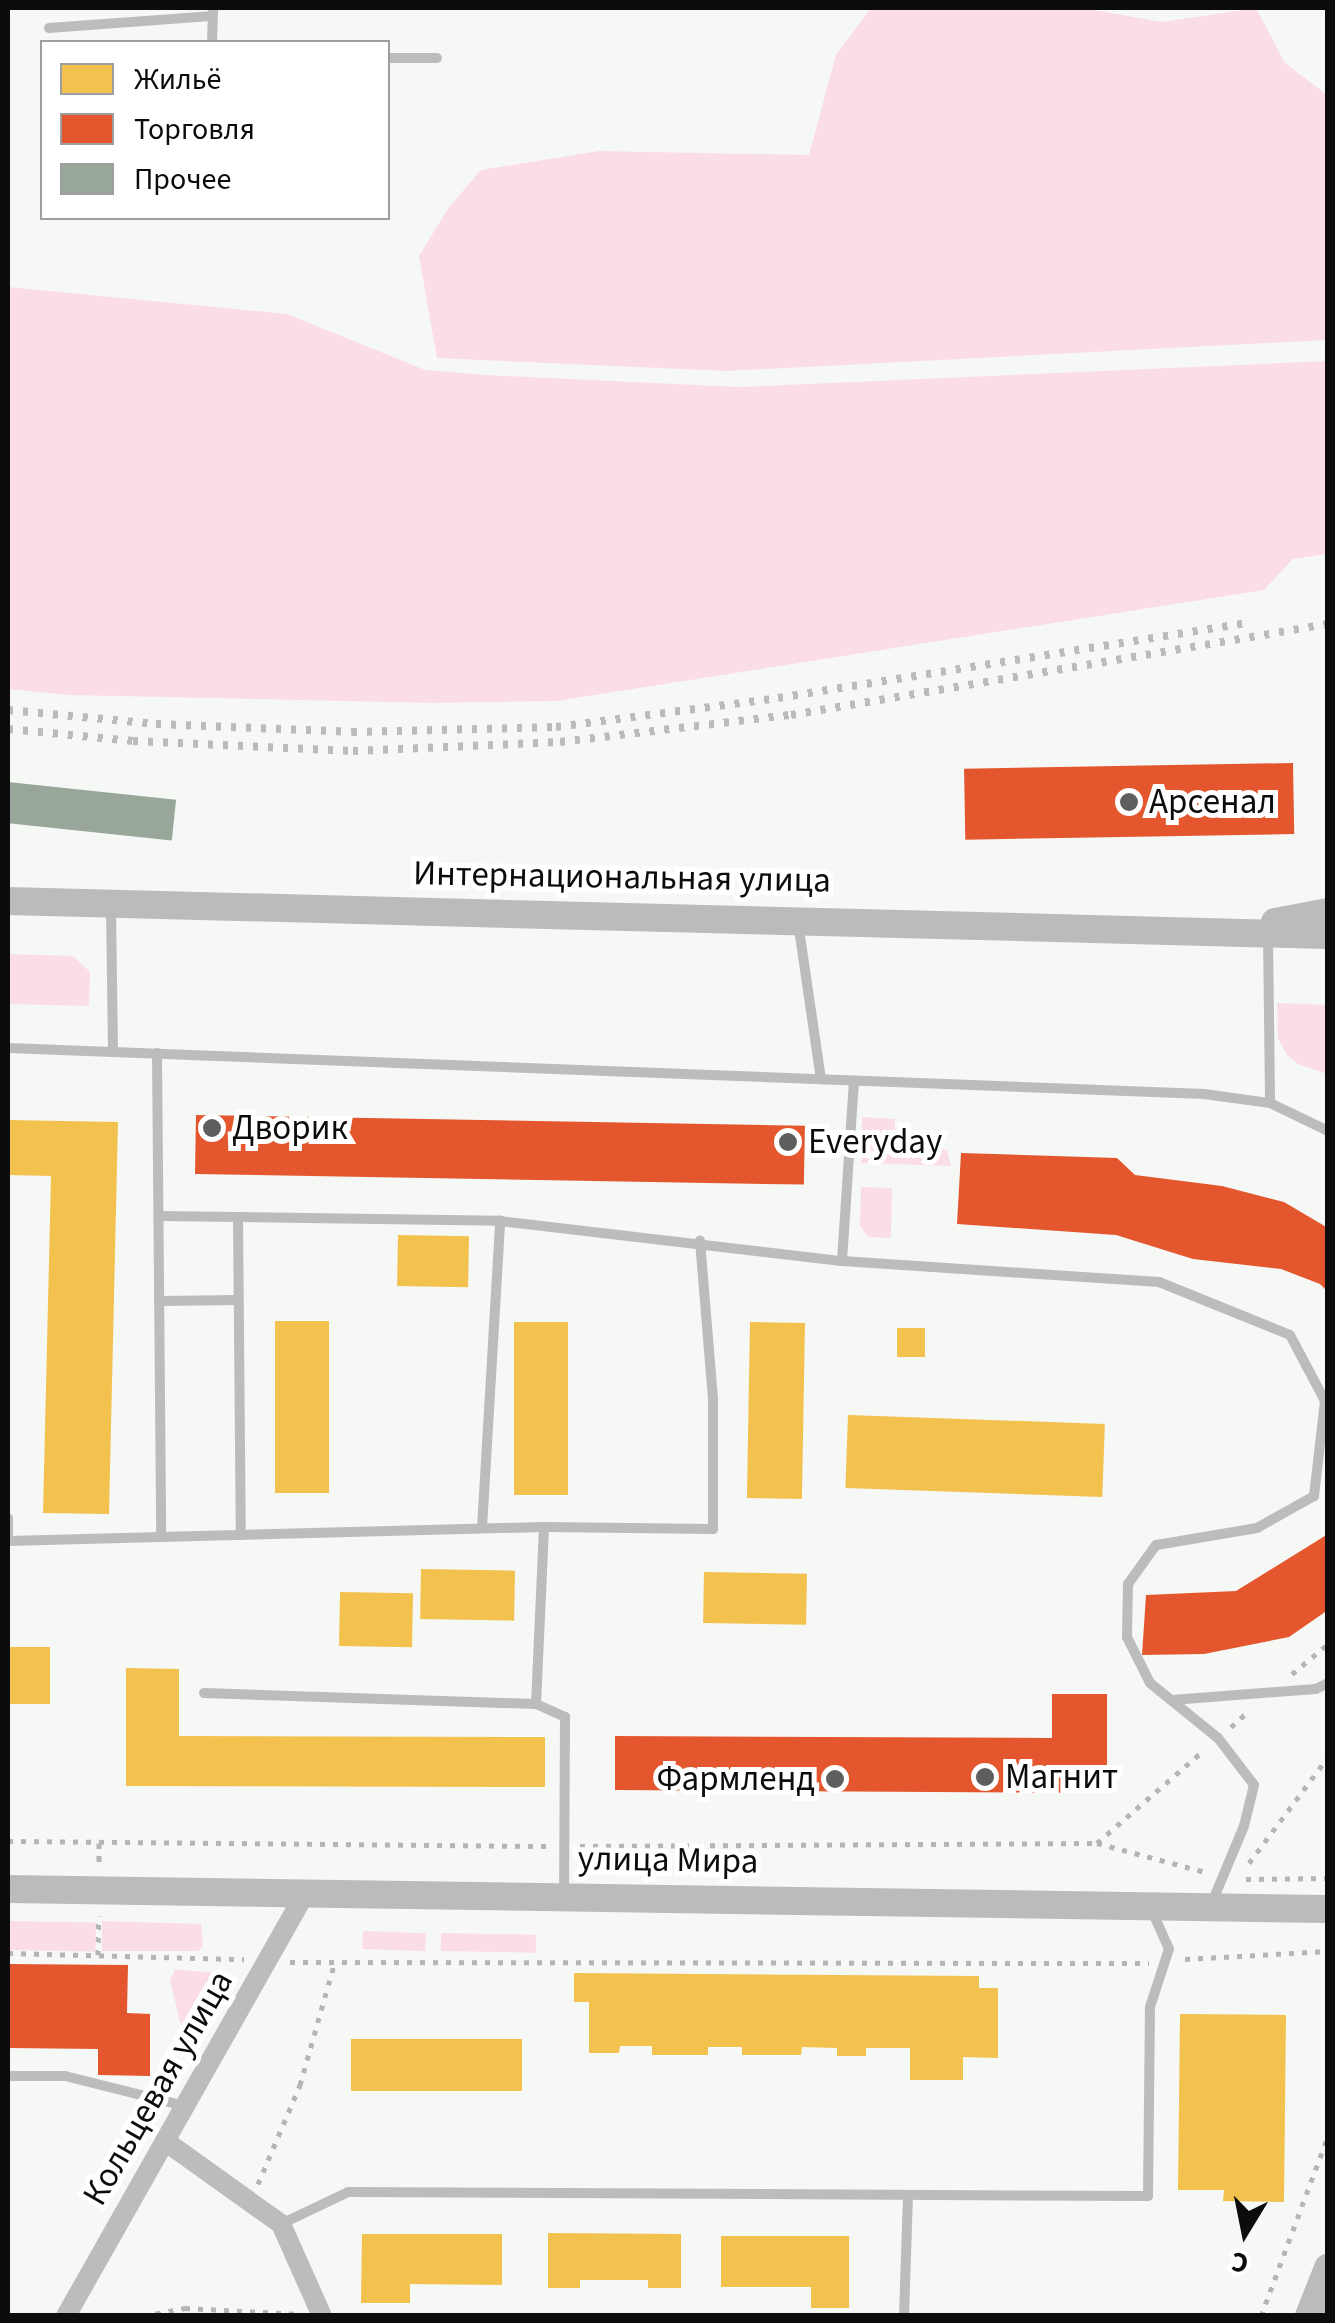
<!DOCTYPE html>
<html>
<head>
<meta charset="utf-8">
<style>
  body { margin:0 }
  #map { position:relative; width:1335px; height:2323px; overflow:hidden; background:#f6f8f6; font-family:"Source Sans 3",sans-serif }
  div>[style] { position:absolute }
  .green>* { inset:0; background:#fbdde8; transform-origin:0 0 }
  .homes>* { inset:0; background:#f2c14e; transform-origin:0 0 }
  .shops>* { inset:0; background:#e4572e; transform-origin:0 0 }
  .building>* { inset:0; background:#98a79a; transform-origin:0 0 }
  .path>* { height:5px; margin-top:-2.5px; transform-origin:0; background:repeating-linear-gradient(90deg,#b5b5b4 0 5px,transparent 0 13px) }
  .service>* { height:10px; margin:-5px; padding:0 5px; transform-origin:5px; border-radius:5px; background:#bcbcbc }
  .minor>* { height:20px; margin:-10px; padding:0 10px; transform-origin:10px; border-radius:10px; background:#bcbcbc }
  .secondary>* { height:28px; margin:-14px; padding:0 14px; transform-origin:14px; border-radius:14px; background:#bbbcba }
  .rail>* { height:8px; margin-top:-4px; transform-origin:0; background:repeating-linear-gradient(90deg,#babcba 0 5px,transparent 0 15px) }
  .dots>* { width:28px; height:28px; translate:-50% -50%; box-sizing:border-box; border:5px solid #fff; border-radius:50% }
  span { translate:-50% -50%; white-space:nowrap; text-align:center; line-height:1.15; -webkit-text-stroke:10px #fff; paint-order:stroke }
  .poi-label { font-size:35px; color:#0b0c0b }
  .left { translate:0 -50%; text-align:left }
  .right { translate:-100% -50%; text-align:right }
  .street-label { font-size:35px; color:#0b0c0b }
  .frame { position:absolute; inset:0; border:10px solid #0b0c0b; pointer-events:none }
  .legend { position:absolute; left:40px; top:40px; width:350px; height:180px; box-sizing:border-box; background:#fff; border:2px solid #9d9e9d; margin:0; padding:12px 18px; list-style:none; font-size:30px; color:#0b0c0b }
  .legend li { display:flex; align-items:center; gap:20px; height:50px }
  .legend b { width:50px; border:2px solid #9d9e9d }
  .north { position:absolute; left:1195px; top:2183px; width:100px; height:100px; -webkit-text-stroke:8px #fff; paint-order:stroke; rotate:190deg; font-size:28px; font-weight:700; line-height:40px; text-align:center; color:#0b0c0b }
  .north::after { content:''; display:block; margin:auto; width:35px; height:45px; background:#0b0c0b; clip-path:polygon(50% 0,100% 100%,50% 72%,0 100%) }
</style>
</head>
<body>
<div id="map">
  <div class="green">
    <div style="clip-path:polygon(871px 8px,1082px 8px,1162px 22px,1256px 8px,1285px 63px,1327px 95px,1327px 340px,726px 371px,437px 358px,419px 256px,449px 207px,481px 170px,599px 151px,809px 155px,836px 55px)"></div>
    <div style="clip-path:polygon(8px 287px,287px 314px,425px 370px,485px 375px,739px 387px,1327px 361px,1327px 554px,1293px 559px,1264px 590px,556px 701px,432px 703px,69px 695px,8px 689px)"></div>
    <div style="clip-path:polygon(8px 954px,73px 956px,90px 972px,89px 1006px,8px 1004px)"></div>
    <div style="clip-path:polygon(1277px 1003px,1327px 1005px,1327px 1074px,1298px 1064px,1287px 1055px,1278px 1038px)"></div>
    <div style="clip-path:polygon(862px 1117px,895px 1119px,894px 1148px,947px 1150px,951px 1166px,861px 1163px)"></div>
    <div style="clip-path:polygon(861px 1187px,892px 1188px,891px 1238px,868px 1237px,860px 1226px)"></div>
    <div style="left:8px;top:1921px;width:88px;height:29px;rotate:1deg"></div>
    <div style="clip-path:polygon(102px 1921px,201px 1924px,203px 1945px,199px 1951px,102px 1951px)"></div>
    <div style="left:363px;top:1931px;width:63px;height:18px;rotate:2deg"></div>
    <div style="left:441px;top:1933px;width:95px;height:18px;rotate:1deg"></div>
    <div style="clip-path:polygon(175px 1969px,212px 1973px,217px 1978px,191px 2034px,184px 2037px,170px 1981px)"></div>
  </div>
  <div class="homes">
    <div style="clip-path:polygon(8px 1120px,118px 1122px,109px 1514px,43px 1513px,51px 1176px,8px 1175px)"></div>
    <div style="left:398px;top:1235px;width:71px;height:51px;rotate:1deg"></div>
    <div style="left:275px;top:1321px;width:54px;height:172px"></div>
    <div style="left:514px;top:1322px;width:54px;height:173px"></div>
    <div style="left:750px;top:1322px;width:55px;height:176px;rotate:1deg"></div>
    <div style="left:925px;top:1328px;width:29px;height:28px;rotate:90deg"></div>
    <div style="left:848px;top:1415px;width:257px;height:73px;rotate:2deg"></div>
    <div style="left:421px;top:1569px;width:94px;height:50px;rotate:1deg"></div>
    <div style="left:704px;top:1572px;width:103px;height:51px;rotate:1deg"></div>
    <div style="left:340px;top:1592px;width:73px;height:54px;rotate:1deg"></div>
    <div style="left:8px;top:1647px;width:42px;height:57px"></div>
    <div style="clip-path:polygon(126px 1668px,179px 1669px,179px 1736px,545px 1737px,545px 1787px,126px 1786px)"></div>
    <div style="clip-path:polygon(574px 1973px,979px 1976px,979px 1988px,998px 1988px,998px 2058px,963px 2057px,963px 2080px,910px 2080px,910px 2048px,866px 2048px,866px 2056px,837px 2056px,837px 2048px,802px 2047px,801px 2055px,742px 2055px,742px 2047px,708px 2047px,708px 2055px,652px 2055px,652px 2046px,620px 2046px,619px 2053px,589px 2053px,589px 2002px,574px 2002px)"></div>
    <div style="clip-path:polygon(1180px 2014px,1286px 2015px,1284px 2202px,1223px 2201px,1224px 2190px,1178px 2190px)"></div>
    <div style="left:351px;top:2039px;width:171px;height:52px"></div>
    <div style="clip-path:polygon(548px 2233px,681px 2234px,681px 2288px,648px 2288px,648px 2280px,580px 2280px,580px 2288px,548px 2288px)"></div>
    <div style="clip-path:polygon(362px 2234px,502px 2234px,502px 2285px,410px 2284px,410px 2303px,361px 2303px)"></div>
    <div style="clip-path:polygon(721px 2236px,849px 2236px,849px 2308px,811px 2308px,811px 2287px,721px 2287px)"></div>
  </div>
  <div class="shops">
    <div style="left:1293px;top:763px;width:71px;height:329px;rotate:89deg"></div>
    <div style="left:196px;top:1115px;width:609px;height:59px;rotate:1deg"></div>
    <div style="clip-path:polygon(961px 1153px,1117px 1158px,1135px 1175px,1222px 1186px,1284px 1202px,1328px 1228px,1328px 1292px,1320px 1284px,1281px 1269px,1193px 1259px,1116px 1235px,957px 1224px)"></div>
    <div style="clip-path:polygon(1328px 1534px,1328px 1610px,1289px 1637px,1204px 1654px,1142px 1655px,1146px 1595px,1236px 1591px)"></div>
    <div style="clip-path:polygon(1052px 1694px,1107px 1694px,1107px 1793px,615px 1790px,615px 1736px,1052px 1738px)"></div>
    <div style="clip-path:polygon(8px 1964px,128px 1965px,127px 2013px,150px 2014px,150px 2076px,98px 2075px,98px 2049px,8px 2048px)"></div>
  </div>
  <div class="building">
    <div style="left:8px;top:782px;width:169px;height:41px;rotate:6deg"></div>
  </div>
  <div class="path">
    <div style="left:1292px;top:1674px;width:47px;rotate:-39.8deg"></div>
    <div style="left:1231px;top:1727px;width:24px;rotate:-42deg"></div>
    <div style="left:8px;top:1841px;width:541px;rotate:0.53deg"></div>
    <div style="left:99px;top:1843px;width:22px;rotate:90deg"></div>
    <div style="left:1097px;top:1843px;width:112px;rotate:15deg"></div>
    <div style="left:580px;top:1846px;width:517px;rotate:-0.33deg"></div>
    <div style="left:1097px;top:1843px;width:142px;rotate:-41deg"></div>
    <div style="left:1249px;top:1863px;width:132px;rotate:-53.3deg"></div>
    <div style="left:1246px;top:1879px;width:82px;rotate:-0.7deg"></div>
    <div style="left:8px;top:1953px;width:236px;rotate:1.5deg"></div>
    <div style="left:98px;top:1955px;width:39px;rotate:-89deg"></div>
    <div style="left:1185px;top:1959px;width:143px;rotate:-3.2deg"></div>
    <div style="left:290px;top:1962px;width:859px;rotate:0.07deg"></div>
    <div style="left:258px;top:2184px;width:108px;rotate:-67deg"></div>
    <div style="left:300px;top:2085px;width:125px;rotate:-74.2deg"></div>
    <div style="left:143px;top:2316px;width:43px;rotate:-10.8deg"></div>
    <div style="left:185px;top:2308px;width:114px;rotate:3deg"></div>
    <div style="left:1261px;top:2316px;width:192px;rotate:-69.6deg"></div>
  </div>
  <div class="service">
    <div style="left:49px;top:28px;width:162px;rotate:-4.2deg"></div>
    <div style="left:212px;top:42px;width:34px;rotate:-88deg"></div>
    <div style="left:388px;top:58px;width:49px"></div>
    <div style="left:111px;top:908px;width:144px;rotate:89.2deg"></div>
    <div style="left:798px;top:922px;width:159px;rotate:81.7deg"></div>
    <div style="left:1268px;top:934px;width:169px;rotate:89.3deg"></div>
    <div style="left:8px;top:1048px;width:1197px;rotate:2.2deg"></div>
    <div style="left:1204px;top:1094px;width:67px;rotate:7.8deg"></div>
    <div style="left:1270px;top:1103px;width:64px;rotate:25.8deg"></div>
    <div style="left:157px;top:1053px;width:484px;rotate:89.5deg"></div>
    <div style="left:159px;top:1216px;width:341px;rotate:0.8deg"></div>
    <div style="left:500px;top:1221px;width:344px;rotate:6.7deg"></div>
    <div style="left:842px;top:1261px;width:318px;rotate:3.8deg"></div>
    <div style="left:1159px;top:1282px;width:141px;rotate:22deg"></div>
    <div style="left:1290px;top:1335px;width:75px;rotate:62.1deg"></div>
    <div style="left:1325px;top:1401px;width:96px;rotate:96.6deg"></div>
    <div style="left:1314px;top:1496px;width:65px;rotate:150.7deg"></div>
    <div style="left:1257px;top:1528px;width:102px;rotate:170.4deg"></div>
    <div style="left:1156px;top:1545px;width:48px;rotate:125.7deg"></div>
    <div style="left:1128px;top:1584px;width:53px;rotate:91.1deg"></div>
    <div style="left:1127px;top:1637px;width:51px;rotate:63.4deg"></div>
    <div style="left:1150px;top:1683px;width:87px;rotate:39deg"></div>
    <div style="left:1218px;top:1738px;width:59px;rotate:52.5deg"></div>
    <div style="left:1254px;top:1785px;width:42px;rotate:103.7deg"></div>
    <div style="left:1244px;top:1826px;width:86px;rotate:112.7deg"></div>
    <div style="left:238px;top:1217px;width:318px;rotate:89.5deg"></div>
    <div style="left:842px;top:1261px;width:181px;rotate:-86.2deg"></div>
    <div style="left:159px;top:1301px;width:79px;rotate:-0.7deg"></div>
    <div style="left:8px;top:1518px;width:23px;rotate:90deg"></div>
    <div style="left:482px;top:1528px;width:308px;rotate:-86.6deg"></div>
    <div style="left:8px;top:1541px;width:536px;rotate:-1.5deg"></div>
    <div style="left:544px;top:1527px;width:169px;rotate:0.7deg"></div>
    <div style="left:713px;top:1529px;width:130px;rotate:-90deg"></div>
    <div style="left:713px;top:1399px;width:159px;rotate:-94.7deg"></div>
    <div style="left:204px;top:1693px;width:332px;rotate:1.9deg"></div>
    <div style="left:536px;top:1704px;width:32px;rotate:24deg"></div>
    <div style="left:565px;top:1717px;width:178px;rotate:90.3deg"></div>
    <div style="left:1172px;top:1700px;width:144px;rotate:-4.4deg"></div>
    <div style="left:1316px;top:1689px;width:13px;rotate:-27deg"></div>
    <div style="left:536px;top:1704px;width:177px;rotate:-87.4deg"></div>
    <div style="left:8px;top:2076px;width:57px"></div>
    <div style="left:65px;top:2076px;width:123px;rotate:14.1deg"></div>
    <div style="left:281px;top:2224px;width:74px;rotate:-25.5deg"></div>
    <div style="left:348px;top:2192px;width:800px;rotate:0.29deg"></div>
    <div style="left:1148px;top:2196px;width:189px;rotate:-89.4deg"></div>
    <div style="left:1150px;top:2007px;width:61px;rotate:-71.9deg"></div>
    <div style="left:1169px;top:1949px;width:42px;rotate:-114.1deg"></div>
    <div style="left:904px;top:2316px;width:119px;rotate:-88.1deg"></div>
  </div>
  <div class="minor">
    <div style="left:165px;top:2141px;width:143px;rotate:35.6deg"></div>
    <div style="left:281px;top:2224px;width:101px;rotate:66deg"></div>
    <div style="left:66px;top:2316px;width:487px;rotate:-60.5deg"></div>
  </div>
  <div class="secondary">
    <div style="left:8px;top:901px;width:1320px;rotate:1.48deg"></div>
    <div style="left:1275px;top:922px;width:54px;rotate:-10.7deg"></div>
    <div style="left:8px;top:1889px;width:1320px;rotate:0.87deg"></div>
    <div style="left:1309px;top:2316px;width:52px;rotate:-68.4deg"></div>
  </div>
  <div class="rail">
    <div style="left:8px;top:710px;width:149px;rotate:5.4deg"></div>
    <div style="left:156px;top:724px;width:196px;rotate:2.3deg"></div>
    <div style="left:352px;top:732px;width:204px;rotate:-1.4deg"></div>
    <div style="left:556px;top:727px;width:224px;rotate:-7.4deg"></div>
    <div style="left:778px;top:698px;width:472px;rotate:-9.1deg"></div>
    <div style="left:8px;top:729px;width:126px;rotate:5.5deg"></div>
    <div style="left:133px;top:741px;width:220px;rotate:2.6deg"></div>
    <div style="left:353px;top:751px;width:207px;rotate:-2.5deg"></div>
    <div style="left:560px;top:742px;width:233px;rotate:-6.7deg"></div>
    <div style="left:791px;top:715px;width:545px;rotate:-9.62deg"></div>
  </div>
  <div class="dots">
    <div style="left:1129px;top:802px;background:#5d5f5d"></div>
    <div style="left:212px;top:1128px;background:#5d5f5d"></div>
    <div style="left:788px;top:1142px;background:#5d5f5d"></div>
    <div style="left:985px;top:1777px;background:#5d5f5d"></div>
    <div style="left:835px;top:1779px;background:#5d5f5d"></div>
  </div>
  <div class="poi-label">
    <span class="left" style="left:1149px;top:802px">Арсенал</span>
    <span class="left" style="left:232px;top:1128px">Дворик</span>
    <span class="left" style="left:808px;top:1142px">Everyday</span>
    <span class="left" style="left:1005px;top:1777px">Магнит</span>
    <span class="right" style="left:815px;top:1779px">Фармленд</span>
  </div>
  <div class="street-label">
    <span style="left:622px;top:877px;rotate:1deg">Интернациональная улица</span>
    <span style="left:668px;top:1860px;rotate:1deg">улица Мира</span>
    <span style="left:158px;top:2088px;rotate:-60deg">Кольцевая улица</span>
  </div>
  <div class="frame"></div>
  <ul class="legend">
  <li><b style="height:28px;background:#f2c14e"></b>Жильё</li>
  <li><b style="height:28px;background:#e4572e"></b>Торговля</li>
  <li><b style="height:28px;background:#98a79a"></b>Прочее</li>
  </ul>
  <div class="north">С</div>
</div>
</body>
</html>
